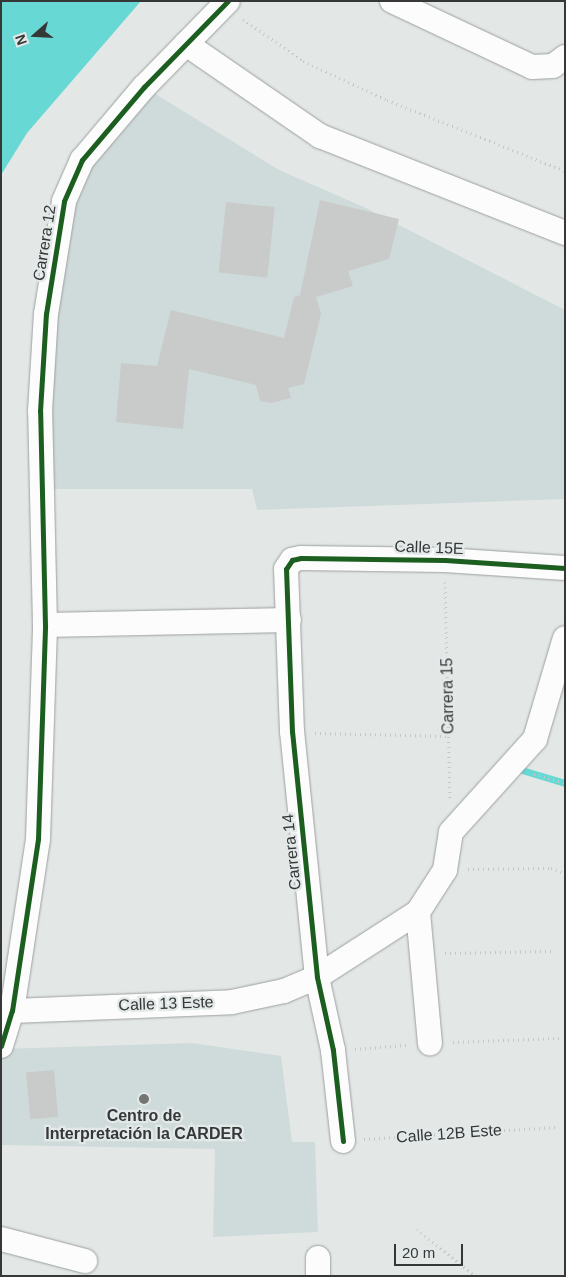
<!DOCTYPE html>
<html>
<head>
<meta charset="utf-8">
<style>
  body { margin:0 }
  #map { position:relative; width:566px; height:1277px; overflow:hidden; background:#e3e8e7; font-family:Helvetica,sans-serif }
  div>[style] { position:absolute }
  .built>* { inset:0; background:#cfdbda }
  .water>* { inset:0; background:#67d8d4 }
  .stream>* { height:7px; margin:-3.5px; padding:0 3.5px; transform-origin:3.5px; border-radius:3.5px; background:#67d8d4 }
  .building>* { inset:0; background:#c8cbca; transform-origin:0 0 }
  .path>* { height:3px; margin-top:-1.5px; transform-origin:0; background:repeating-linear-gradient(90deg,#c5c6c6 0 1px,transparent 0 5px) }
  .roads { filter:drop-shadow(0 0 1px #9c9f9f) drop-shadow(0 0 1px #9c9f9f) }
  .minor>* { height:24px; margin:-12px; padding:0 12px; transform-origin:12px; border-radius:12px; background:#fbfcfb }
  .cycleway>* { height:5px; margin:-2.5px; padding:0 2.5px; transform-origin:2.5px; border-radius:2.5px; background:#1b5e20 }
  .dots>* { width:14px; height:14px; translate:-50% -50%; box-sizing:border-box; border:2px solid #e2e9e8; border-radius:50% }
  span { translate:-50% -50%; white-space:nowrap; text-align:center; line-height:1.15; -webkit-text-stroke:4.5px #e2e9e8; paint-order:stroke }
  .street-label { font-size:16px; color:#363838 }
  .poi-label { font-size:16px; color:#363838; font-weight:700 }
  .frame { position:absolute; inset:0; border:2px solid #363838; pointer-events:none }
  .north { position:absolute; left:10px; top:10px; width:50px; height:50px; -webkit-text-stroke:4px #e2e9e8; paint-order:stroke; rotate:251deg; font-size:14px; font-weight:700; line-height:20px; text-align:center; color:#363838 }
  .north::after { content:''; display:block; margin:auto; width:18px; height:22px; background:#363838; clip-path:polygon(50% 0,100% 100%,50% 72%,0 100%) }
  .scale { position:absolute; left:394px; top:1244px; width:69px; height:22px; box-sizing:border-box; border:2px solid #363838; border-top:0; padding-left:6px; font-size:15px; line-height:18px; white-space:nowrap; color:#363838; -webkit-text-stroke:4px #e2e9e8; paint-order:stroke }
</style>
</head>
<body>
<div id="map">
  <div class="built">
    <div style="clip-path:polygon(144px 87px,279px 170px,366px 208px,565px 310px,565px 499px,257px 510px,252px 489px,43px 489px,64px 201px)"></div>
    <div style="clip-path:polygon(192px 1043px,281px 1056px,292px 1142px,315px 1142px,318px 1232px,213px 1237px,215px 1149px,1px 1145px,1px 1049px)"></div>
  </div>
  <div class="water">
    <div style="clip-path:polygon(1px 1px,141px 1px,27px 133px,1px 175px)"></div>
  </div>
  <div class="stream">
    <div style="left:515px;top:768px;width:52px;rotate:16.7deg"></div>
  </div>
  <div class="building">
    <div style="clip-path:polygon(320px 200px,399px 219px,389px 259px,348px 271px,353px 286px,316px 297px,321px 314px,304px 384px,288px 388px,291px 398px,271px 403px,260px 401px,256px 385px,189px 369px,183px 429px,116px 422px,121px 363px,157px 366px,171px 310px,284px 338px,294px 297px,300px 295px)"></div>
    <div style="left:226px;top:202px;width:49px;height:71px;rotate:6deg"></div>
    <div style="left:54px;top:1070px;width:47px;height:28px;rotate:85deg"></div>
  </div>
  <div class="path">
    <div style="left:243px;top:19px;width:73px;rotate:35deg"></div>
    <div style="left:303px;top:61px;width:93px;rotate:24.9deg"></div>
    <div style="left:387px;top:100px;width:192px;rotate:21.7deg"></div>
    <div style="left:445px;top:582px;width:217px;rotate:88.7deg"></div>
    <div style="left:315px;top:733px;width:134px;rotate:1.3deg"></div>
    <div style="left:534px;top:774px;width:32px;rotate:16deg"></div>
    <div style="left:468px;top:869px;width:83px;rotate:-0.7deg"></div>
    <div style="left:551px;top:868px;width:15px;rotate:20deg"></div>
    <div style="left:445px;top:953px;width:109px;rotate:-1.1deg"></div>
    <div style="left:453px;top:1042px;width:106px;rotate:-2.2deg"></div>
    <div style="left:355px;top:1049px;width:51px;rotate:-4.5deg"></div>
    <div style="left:364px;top:1139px;width:192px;rotate:-3.6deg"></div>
    <div style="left:417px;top:1229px;width:75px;rotate:39deg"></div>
  </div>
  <div class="roads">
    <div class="minor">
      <div style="left:392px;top:1px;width:155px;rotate:25.2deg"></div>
      <div style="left:532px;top:67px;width:21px;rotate:-3deg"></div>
      <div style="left:553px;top:66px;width:15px;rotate:-37deg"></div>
      <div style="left:186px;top:44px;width:163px;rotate:34.5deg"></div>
      <div style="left:320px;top:136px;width:264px;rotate:21.6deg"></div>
      <div style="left:45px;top:625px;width:244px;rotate:-1.2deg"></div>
      <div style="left:418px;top:912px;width:132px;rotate:84.8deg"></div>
      <div style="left:12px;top:1011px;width:220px;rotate:-2.3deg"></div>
      <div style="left:232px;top:1002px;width:53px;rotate:-11.9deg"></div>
      <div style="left:284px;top:991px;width:36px;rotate:-23deg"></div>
      <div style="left:317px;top:977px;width:120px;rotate:-32.8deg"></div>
      <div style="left:418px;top:912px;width:50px;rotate:-57.3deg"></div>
      <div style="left:445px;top:870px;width:38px;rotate:-81deg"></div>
      <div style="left:451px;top:832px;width:125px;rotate:-47.9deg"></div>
      <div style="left:535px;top:739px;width:105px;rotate:-73.5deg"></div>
      <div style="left:1px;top:1046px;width:37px;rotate:-73deg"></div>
      <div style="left:12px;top:1011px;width:174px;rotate:-81.4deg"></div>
      <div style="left:38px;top:839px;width:214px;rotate:-88.1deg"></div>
      <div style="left:45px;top:625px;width:214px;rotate:-91.3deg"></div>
      <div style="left:40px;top:411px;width:97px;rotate:-86.5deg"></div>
      <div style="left:46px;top:314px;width:114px;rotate:-80.9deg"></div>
      <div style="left:64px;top:201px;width:45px;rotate:-66.3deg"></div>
      <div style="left:82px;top:160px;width:96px;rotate:-49.7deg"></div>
      <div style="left:144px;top:87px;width:120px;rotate:-45.7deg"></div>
      <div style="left:343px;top:1141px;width:92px;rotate:-96.3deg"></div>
      <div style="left:333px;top:1050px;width:75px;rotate:-102.4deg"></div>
      <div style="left:317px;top:977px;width:246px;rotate:-95.8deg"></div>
      <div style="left:292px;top:732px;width:163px;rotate:-92.1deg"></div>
      <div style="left:286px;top:569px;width:11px;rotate:-56deg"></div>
      <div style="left:292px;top:560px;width:9px;rotate:-13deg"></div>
      <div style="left:301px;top:558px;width:144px;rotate:0.8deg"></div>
      <div style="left:445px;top:560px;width:120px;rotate:3.8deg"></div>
      <div style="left:1px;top:1239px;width:87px;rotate:14.7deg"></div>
      <div style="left:318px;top:1258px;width:18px;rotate:90deg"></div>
    </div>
  </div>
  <div class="cycleway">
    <div style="left:1px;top:1046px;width:37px;rotate:-73deg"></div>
    <div style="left:12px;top:1011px;width:174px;rotate:-81.4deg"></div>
    <div style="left:38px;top:839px;width:214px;rotate:-88.1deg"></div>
    <div style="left:45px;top:625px;width:214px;rotate:-91.3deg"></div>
    <div style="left:40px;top:411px;width:97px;rotate:-86.5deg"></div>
    <div style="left:46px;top:314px;width:114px;rotate:-80.9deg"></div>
    <div style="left:64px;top:201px;width:45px;rotate:-66.3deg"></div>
    <div style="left:82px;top:160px;width:96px;rotate:-49.7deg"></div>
    <div style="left:144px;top:87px;width:120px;rotate:-45.7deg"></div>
    <div style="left:343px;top:1141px;width:92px;rotate:-96.3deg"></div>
    <div style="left:333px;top:1050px;width:75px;rotate:-102.4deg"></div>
    <div style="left:317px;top:977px;width:246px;rotate:-95.8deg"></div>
    <div style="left:292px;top:732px;width:163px;rotate:-92.1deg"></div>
    <div style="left:286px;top:569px;width:11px;rotate:-56deg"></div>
    <div style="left:292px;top:560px;width:9px;rotate:-13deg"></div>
    <div style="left:301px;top:558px;width:144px;rotate:0.8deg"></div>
    <div style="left:445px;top:560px;width:120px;rotate:3.8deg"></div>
  </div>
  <div class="dots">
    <div style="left:144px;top:1099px;background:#737675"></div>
  </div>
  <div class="street-label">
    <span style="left:45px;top:243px;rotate:-81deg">Carrera 12</span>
    <span style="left:429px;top:548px;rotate:2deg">Calle 15E</span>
    <span style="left:448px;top:696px;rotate:-91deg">Carrera 15</span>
    <span style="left:292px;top:852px;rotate:-96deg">Carrera 14</span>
    <span style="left:166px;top:1004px;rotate:-2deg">Calle 13 Este</span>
    <span style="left:449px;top:1134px;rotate:-4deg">Calle 12B Este</span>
  </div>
  <div class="poi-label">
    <span style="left:144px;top:1125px">Centro de<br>Interpretación la CARDER</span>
  </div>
  <div class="frame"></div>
  <div class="north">N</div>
  <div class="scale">20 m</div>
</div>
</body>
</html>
